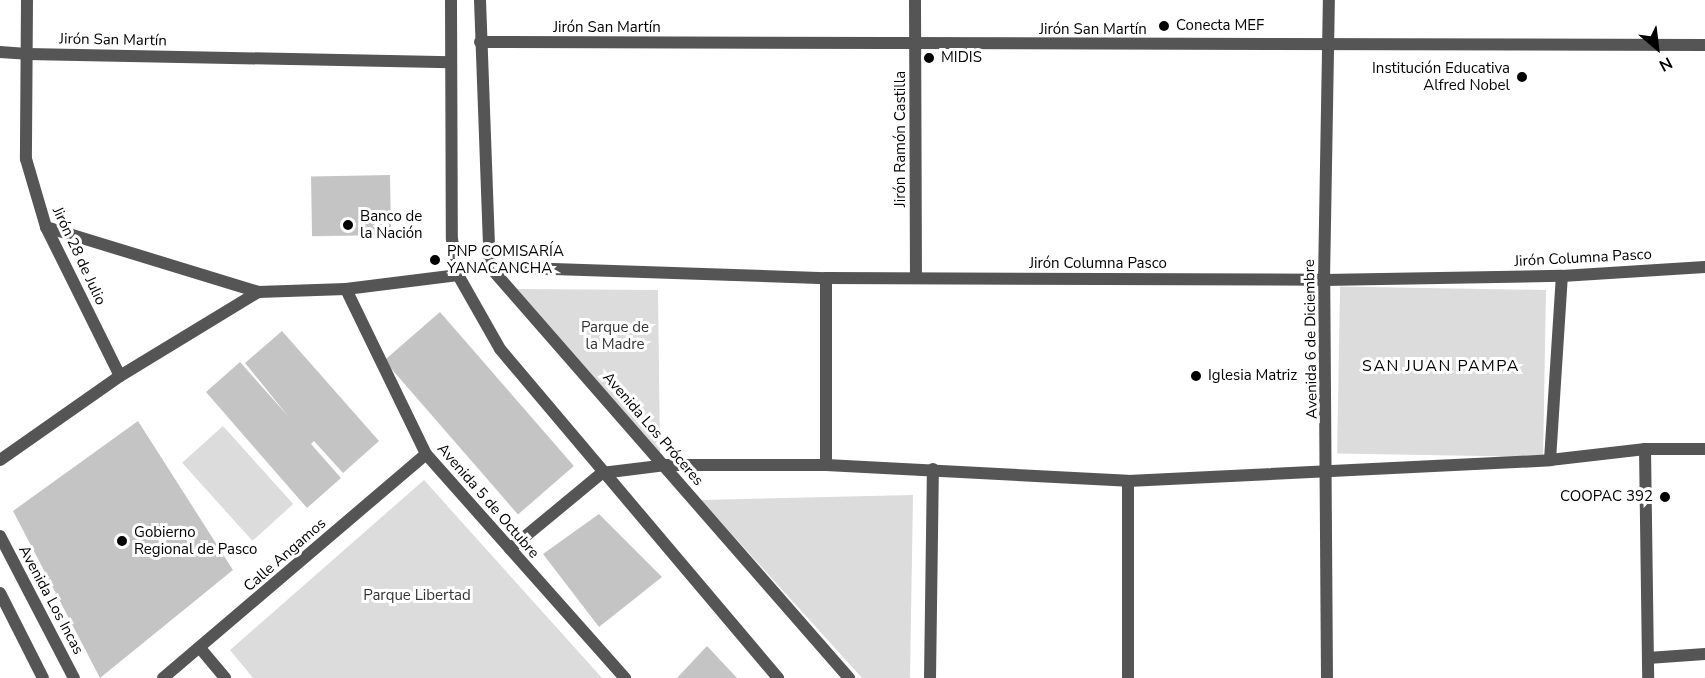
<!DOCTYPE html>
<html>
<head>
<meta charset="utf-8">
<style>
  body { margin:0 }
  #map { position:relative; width:1705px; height:678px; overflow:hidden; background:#fff; font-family:"Nunito Sans",sans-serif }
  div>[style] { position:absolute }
  .green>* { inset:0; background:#dcdcdc; transform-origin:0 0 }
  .building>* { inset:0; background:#c4c4c4; transform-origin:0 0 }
  .service>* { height:12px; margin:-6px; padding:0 6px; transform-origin:6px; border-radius:6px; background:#555 }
  .pedestrian>* { height:12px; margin:-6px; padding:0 6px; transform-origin:6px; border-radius:6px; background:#555 }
  .minor>* { height:12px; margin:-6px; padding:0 6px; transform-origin:6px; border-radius:6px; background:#555 }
  .tertiary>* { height:12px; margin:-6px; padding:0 6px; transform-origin:6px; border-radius:6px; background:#555 }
  .dots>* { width:16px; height:16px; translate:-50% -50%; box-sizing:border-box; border:3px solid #fff; border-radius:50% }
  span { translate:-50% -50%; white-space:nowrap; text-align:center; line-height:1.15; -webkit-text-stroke:6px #fff; paint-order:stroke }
  .poi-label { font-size:15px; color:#000 }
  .left { translate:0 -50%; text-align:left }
  .right { translate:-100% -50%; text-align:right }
  .street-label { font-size:15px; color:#000 }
  .park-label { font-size:15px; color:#333 }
  .neighbourhood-label { font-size:16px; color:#000; letter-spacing:1.5px }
  .north { position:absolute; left:1627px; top:18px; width:60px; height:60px; -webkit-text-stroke:4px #fff; paint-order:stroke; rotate:152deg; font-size:16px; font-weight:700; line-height:24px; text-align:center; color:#000 }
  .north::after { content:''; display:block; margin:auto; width:21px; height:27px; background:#000; clip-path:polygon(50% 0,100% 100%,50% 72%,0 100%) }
</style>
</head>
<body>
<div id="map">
  <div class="green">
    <div style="clip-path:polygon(516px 289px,658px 290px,660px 455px)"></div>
    <div style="left:1546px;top:290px;width:167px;height:206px;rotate:91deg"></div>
    <div style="left:223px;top:426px;width:105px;height:55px;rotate:48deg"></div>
    <div style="clip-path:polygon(424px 480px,602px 678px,253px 678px,230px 650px)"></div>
    <div style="clip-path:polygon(913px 495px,910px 678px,862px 678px,701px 500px)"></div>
  </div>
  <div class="building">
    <div style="left:390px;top:175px;width:60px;height:79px;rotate:89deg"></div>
    <div style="left:440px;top:312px;width:204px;height:74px;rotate:49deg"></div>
    <div style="clip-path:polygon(282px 331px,379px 441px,343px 473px,314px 441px,311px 444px,341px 478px,307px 508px,206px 392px,240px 362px,288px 416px,245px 363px)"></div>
    <div style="clip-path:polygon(138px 421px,233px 570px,100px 678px,13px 511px)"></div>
    <div style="clip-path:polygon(599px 514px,662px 577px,599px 627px,543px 554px)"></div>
    <div style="clip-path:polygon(707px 646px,737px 678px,677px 678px)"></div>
  </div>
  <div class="service">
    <div style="left:426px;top:454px;width:300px;rotate:48.4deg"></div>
    <div style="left:510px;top:549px;width:119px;rotate:-39.6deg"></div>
    <div style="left:200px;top:648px;width:39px;rotate:50deg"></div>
  </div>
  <div class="pedestrian">
    <div style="left:0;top:52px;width:27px;rotate:4deg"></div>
  </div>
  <div class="minor">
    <div style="left:27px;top:0;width:159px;rotate:90.4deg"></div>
    <div style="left:26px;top:159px;width:71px;rotate:73.6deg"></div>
    <div style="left:46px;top:227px;width:166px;rotate:63.6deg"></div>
    <div style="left:915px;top:0;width:278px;rotate:89.8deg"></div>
    <div style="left:480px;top:42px;width:1225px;rotate:0.14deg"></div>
    <div style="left:27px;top:54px;width:424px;rotate:1.1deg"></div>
    <div style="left:46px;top:227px;width:222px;rotate:17deg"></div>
    <div style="left:258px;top:292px;width:88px;rotate:-2deg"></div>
    <div style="left:346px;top:289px;width:113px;rotate:-7.1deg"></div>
    <div style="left:490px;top:267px;width:336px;rotate:1.9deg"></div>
    <div style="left:826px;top:278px;width:498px;rotate:0.2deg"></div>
    <div style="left:1324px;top:280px;width:238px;rotate:-1deg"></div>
    <div style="left:1562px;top:276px;width:143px;rotate:-3.6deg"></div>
    <div style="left:826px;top:278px;width:187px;rotate:90deg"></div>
    <div style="left:1645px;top:449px;width:229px;rotate:89.2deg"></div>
    <div style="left:0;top:460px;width:146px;rotate:-35deg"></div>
    <div style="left:120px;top:376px;width:162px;rotate:-31.3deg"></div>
    <div style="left:1550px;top:460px;width:184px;rotate:-86.3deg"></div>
    <div style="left:602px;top:473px;width:64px;rotate:-7.1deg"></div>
    <div style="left:666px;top:465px;width:160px"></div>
    <div style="left:826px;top:465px;width:302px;rotate:3deg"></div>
    <div style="left:1128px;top:481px;width:423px;rotate:-2.8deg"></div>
    <div style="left:1550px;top:460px;width:96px;rotate:-6.6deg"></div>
    <div style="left:1645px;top:449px;width:60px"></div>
    <div style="left:1128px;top:481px;width:197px;rotate:90deg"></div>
    <div style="left:0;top:536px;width:160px;rotate:62.5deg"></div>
    <div style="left:0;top:593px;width:95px;rotate:63.2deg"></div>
    <div style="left:1648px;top:658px;width:57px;rotate:-4deg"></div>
    <div style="left:163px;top:678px;width:345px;rotate:-40.4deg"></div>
    <div style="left:426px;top:454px;width:183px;rotate:-115.9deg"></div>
    <div style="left:930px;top:678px;width:209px;rotate:-89.2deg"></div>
    <div style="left:1327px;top:678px;width:398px;rotate:-90.4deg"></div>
    <div style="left:1324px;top:280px;width:280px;rotate:-89deg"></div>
  </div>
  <div class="tertiary">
    <div style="left:451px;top:0;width:239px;rotate:89.8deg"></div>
    <div style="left:452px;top:239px;width:36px;rotate:81deg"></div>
    <div style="left:458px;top:275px;width:85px;rotate:60.4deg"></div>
    <div style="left:500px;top:349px;width:431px;rotate:49.8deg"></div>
    <div style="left:480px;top:0;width:267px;rotate:87.9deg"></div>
    <div style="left:490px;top:267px;width:546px;rotate:48.86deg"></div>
  </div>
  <div class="dots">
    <div style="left:1164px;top:26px;background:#000"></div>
    <div style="left:929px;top:58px;background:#000"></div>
    <div style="left:1522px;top:77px;background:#000"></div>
    <div style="left:348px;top:225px;background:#000"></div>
    <div style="left:435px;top:260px;background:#000"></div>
    <div style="left:1196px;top:376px;background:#000"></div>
    <div style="left:1665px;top:497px;background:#000"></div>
    <div style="left:122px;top:541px;background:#000"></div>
  </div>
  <div class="poi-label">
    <span class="left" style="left:1176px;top:26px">Conecta MEF</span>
    <span class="left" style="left:941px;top:58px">MIDIS</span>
    <span class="right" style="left:1510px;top:77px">Institución Educativa<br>Alfred Nobel</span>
    <span class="left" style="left:360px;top:225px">Banco de<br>la Nación</span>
    <span class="left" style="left:447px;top:260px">PNP COMISARÍA<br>YANACANCHA</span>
    <span class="left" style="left:1208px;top:376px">Iglesia Matriz</span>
    <span class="right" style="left:1653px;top:497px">COOPAC 392</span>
    <span class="left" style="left:134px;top:541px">Gobierno<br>Regional de Pasco</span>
  </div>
  <div class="street-label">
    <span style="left:607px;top:28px">Jirón San Martín</span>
    <span style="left:1093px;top:30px">Jirón San Martín</span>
    <span style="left:113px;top:40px;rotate:1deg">Jirón San Martín</span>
    <span style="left:901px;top:139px;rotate:-90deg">Jirón Ramón Castilla</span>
    <span style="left:79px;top:256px;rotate:65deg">Jirón 28 de Julio</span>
    <span style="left:1583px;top:258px;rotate:-3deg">Jirón Columna Pasco</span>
    <span style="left:1098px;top:264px">Jirón Columna Pasco</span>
    <span style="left:1311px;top:339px;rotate:-91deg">Avenida 6 de Diciembre</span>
    <span style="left:653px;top:429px;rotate:49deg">Avenida Los Próceres</span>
    <span style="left:488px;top:501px;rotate:49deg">Avenida 5 de Octubre</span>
    <span style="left:285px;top:555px;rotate:-41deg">Calle Angamos</span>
    <span style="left:51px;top:600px;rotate:62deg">Avenida Los Incas</span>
  </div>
  <div class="park-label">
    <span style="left:615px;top:336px">Parque de<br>la Madre</span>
    <span style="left:417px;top:596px">Parque Libertad</span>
  </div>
  <div class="neighbourhood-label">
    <span style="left:1441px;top:366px">SAN JUAN PAMPA</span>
  </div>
  <div class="north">N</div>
</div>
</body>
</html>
